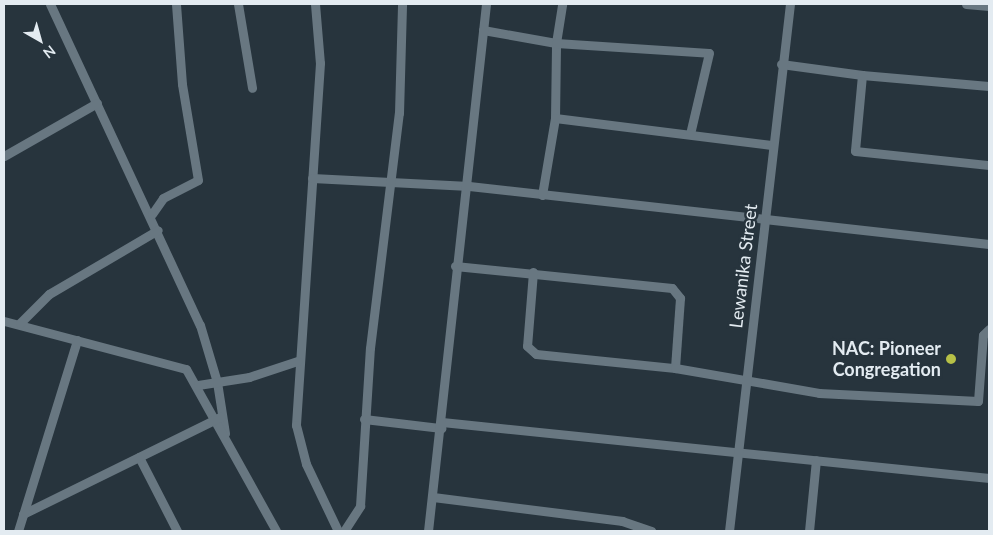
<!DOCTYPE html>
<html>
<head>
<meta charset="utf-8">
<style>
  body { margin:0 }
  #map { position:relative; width:993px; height:535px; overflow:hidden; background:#27343d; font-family:Lato,sans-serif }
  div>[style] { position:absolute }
  .street>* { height:9px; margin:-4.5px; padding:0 4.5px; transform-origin:4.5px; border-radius:4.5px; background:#687781 }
  .dots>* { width:14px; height:14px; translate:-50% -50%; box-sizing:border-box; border:2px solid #27343d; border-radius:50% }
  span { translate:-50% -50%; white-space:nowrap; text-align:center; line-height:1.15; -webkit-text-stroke:5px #27343d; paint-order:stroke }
  .street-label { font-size:18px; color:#e3ebf1 }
  .poi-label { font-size:18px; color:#e3ebf1; font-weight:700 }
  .right { translate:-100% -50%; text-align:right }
  .frame { position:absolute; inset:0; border:5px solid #e3ebf1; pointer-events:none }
  .north { position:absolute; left:15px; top:15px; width:50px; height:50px; -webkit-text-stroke:4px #27343d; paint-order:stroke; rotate:142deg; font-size:14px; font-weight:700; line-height:20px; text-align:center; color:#e3ebf1 }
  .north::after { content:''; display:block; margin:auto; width:18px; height:22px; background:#e3ebf1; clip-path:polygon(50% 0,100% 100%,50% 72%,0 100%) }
</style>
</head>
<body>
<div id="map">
  <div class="street">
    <div style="left:50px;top:4px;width:354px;rotate:65deg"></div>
    <div style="left:200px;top:325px;width:59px;rotate:73.4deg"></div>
    <div style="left:217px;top:382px;width:52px;rotate:81.1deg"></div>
    <div style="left:238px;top:4px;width:85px;rotate:80.5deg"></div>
    <div style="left:315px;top:4px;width:59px;rotate:85.2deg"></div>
    <div style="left:320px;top:63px;width:363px;rotate:93.8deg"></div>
    <div style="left:296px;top:425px;width:40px;rotate:75.6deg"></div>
    <div style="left:306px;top:464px;width:74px;rotate:64.5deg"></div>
    <div style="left:966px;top:4px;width:23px;rotate:5deg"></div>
    <div style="left:483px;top:30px;width:74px;rotate:10.1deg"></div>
    <div style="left:556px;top:43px;width:39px;rotate:-81deg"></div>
    <div style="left:781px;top:64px;width:82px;rotate:7.7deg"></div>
    <div style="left:862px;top:75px;width:76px;rotate:95.3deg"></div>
    <div style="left:855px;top:151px;width:135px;rotate:6deg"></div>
    <div style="left:862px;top:75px;width:127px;rotate:5deg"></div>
    <div style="left:555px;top:118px;width:75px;rotate:-89.2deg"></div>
    <div style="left:556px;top:43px;width:153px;rotate:3.7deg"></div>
    <div style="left:709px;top:53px;width:83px;rotate:103.2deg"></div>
    <div style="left:4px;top:156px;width:107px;rotate:-29.7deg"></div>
    <div style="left:312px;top:178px;width:157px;rotate:2.9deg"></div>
    <div style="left:469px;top:186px;width:523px;rotate:6.36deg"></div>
    <div style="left:542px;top:195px;width:78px;rotate:-80.4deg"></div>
    <div style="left:555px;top:118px;width:218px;rotate:7.1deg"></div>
    <div style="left:152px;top:214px;width:19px;rotate:-55deg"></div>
    <div style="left:163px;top:198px;width:39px;rotate:-27deg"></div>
    <div style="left:198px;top:180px;width:97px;rotate:-99.5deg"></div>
    <div style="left:182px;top:84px;width:80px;rotate:-94.3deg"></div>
    <div style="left:455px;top:266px;width:218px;rotate:5.8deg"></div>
    <div style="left:672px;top:288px;width:13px;rotate:51deg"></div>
    <div style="left:680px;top:298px;width:70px;rotate:94.1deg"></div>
    <div style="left:533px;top:272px;width:74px;rotate:94.6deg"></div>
    <div style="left:527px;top:346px;width:12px;rotate:42deg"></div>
    <div style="left:536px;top:354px;width:140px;rotate:5.8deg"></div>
    <div style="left:675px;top:368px;width:146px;rotate:9.8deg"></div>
    <div style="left:819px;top:393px;width:159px;rotate:2.9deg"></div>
    <div style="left:978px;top:401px;width:66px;rotate:-85.7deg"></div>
    <div style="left:983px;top:335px;width:8px;rotate:-45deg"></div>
    <div style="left:4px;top:321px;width:188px;rotate:14.8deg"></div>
    <div style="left:186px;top:369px;width:185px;rotate:60.9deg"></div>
    <div style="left:20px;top:323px;width:41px;rotate:-45deg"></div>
    <div style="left:49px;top:294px;width:126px;rotate:-30.4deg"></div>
    <div style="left:198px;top:385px;width:52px;rotate:-8.9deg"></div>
    <div style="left:249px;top:377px;width:51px;rotate:-18.4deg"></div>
    <div style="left:364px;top:419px;width:78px;rotate:6.7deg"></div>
    <div style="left:442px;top:422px;width:550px;rotate:5.85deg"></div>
    <div style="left:139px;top:457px;width:83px;rotate:62.8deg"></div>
    <div style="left:433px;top:497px;width:191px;rotate:7.2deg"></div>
    <div style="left:622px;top:521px;width:31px;rotate:19deg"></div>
    <div style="left:23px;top:514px;width:220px;rotate:-26.2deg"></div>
    <div style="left:18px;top:531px;width:200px;rotate:-72.8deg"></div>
    <div style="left:344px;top:531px;width:30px;rotate:-57deg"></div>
    <div style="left:360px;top:506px;width:158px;rotate:-86.4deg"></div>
    <div style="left:370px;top:348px;width:237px;rotate:-83deg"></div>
    <div style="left:399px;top:113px;width:109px;rotate:-88.4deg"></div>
    <div style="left:428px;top:531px;width:530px;rotate:-83.72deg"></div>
    <div style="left:729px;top:531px;width:531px;rotate:-83.4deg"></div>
    <div style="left:809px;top:531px;width:71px;rotate:-84.4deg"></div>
  </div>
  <div class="dots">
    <div style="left:951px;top:359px;background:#b7c147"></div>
  </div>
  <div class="street-label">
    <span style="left:743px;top:266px;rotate:-83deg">Lewanika Street</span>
  </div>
  <div class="poi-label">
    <span class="right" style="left:941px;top:359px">NAC: Pioneer<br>Congregation</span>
  </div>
  <div class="frame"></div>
  <div class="north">N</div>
</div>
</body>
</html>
